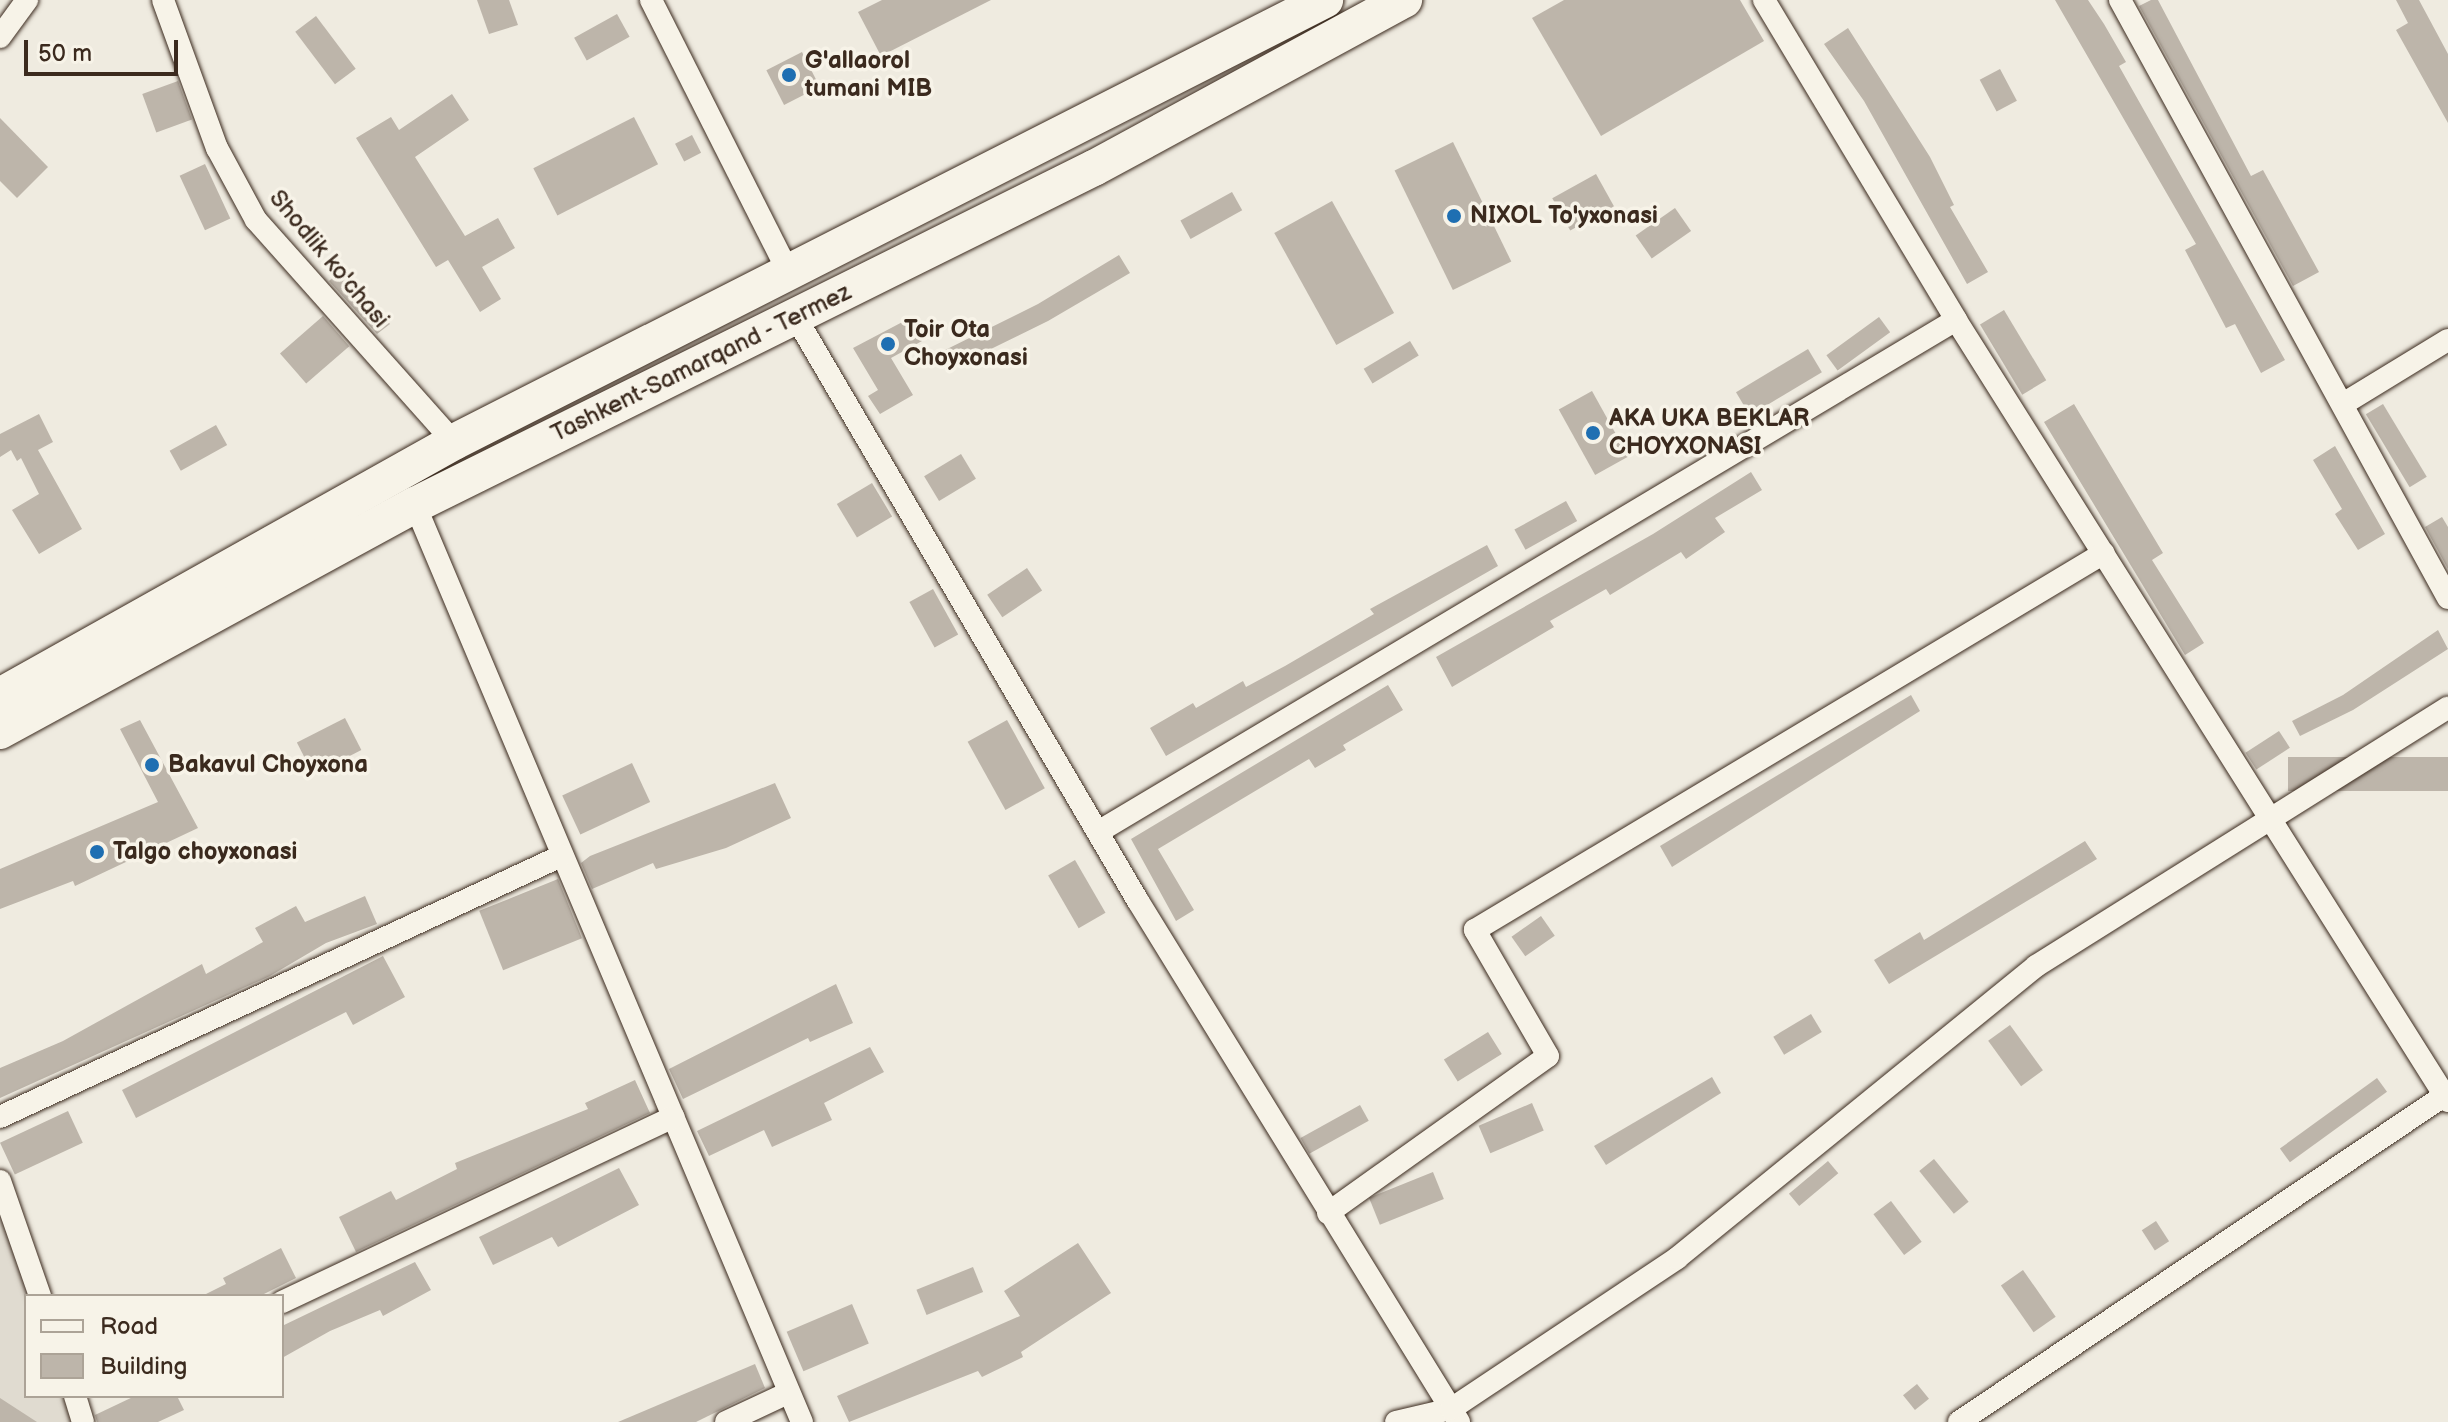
<!DOCTYPE html>
<html>
<head>
<meta charset="utf-8">
<style>
  body { margin:0 }
  #map { position:relative; width:2448px; height:1422px; overflow:hidden; background:#efebe0; font-family:"Balsamiq Sans",sans-serif }
  div>[style] { position:absolute }
  .built>* { inset:0; background:#e0dbd0 }
  .building>* { inset:0; background:#bdb5aa; transform-origin:0 0 }
  .roads { filter:drop-shadow(0 0 2px #3b2a1e) drop-shadow(0 0 2px #3b2a1e) }
  .minor>* { height:22px; margin:-11px; padding:0 11px; transform-origin:11px; border-radius:11px; background:#f7f3e8 }
  .trunk>* { height:36px; margin:-18px; padding:0 18px; transform-origin:18px; border-radius:18px; background:#f7f3e8 }
  .dots>* { width:22px; height:22px; translate:-50% -50%; box-sizing:border-box; border:4px solid #f7f3e8; border-radius:50% }
  span { translate:-50% -50%; white-space:nowrap; text-align:center; line-height:1.15; -webkit-text-stroke:7px #f7f3e8; paint-order:stroke }
  .poi-label { font-size:24px; color:#3b2a1e; font-weight:700 }
  .left { translate:0 -50%; text-align:left }
  .street-label { font-size:24px; color:#3b2a1e }
  .legend { position:absolute; left:24px; top:1294px; width:260px; height:104px; box-sizing:border-box; background:#f7f3e8; border:2px solid #aca397; margin:0; padding:10px 14px; list-style:none; font-size:24px; color:#3b2a1e }
  .legend li { display:flex; align-items:center; gap:16px; height:40px }
  .legend b { width:40px; border:2px solid #aca397 }
  .scale { position:absolute; left:24px; top:40px; width:154px; height:36px; box-sizing:border-box; border:4px solid #3b2a1e; border-top:0; padding-left:10px; font-size:24px; line-height:28px; white-space:nowrap; color:#3b2a1e; -webkit-text-stroke:6px #f7f3e8; paint-order:stroke }
</style>
</head>
<body>
<div id="map">
  <div class="built">
    <div style="clip-path:polygon(0 1215px,33px 1296px,26px 1296px,26px 1396px,74px 1396px,84px 1422px,0 1422px)"></div>
  </div>
  <div class="building">
    <div style="clip-path:polygon(477px 0,509px 0,518px 25px,489px 34px)"></div>
    <div style="clip-path:polygon(882px 0,991px 0,881px 56px,858px 12px)"></div>
    <div style="clip-path:polygon(1564px 0,1740px 0,1764px 41px,1601px 136px,1532px 18px)"></div>
    <div style="clip-path:polygon(2055px 0,2088px 0,2104px 24px,2126px 62px,2119px 66px,2285px 360px,2261px 373px,2235px 324px,2226px 328px,2185px 250px,2196px 244px)"></div>
    <div style="clip-path:polygon(2151px 0,2158px 0,2251px 176px,2263px 170px,2319px 272px,2293px 286px,2139px 6px)"></div>
    <div style="clip-path:polygon(2396px 0,2419px 0,2448px 54px,2448px 123px,2396px 30px,2408px 23px)"></div>
    <div style="left:617px;top:14px;width:26px;height:49px;rotate:61deg"></div>
    <div style="left:316px;top:16px;width:66px;height:26px;rotate:53deg"></div>
    <div style="clip-path:polygon(1848px 28px,1930px 157px,1954px 205px,1950px 207px,1988px 272px,1967px 284px,1864px 101px,1824px 44px)"></div>
    <div style="left:802px;top:52px;width:39px;height:40px;rotate:63deg"></div>
    <div style="left:2000px;top:69px;width:36px;height:23px;rotate:62deg"></div>
    <div style="left:178px;top:81px;width:41px;height:38px;rotate:70deg"></div>
    <div style="clip-path:polygon(452px 94px,469px 120px,415px 157px,465px 236px,498px 218px,515px 248px,482px 267px,501px 299px,480px 312px,448px 260px,436px 267px,356px 138px,391px 117px,399px 130px)"></div>
    <div style="left:634px;top:117px;width:53px;height:113px;rotate:63deg"></div>
    <div style="clip-path:polygon(0 118px,48px 167px,17px 198px,0 181px)"></div>
    <div style="left:692px;top:135px;width:20px;height:19px;rotate:63deg"></div>
    <div style="left:1453px;top:142px;width:133px;height:65px;rotate:64deg"></div>
    <div style="left:205px;top:164px;width:60px;height:28px;rotate:65deg"></div>
    <div style="left:1596px;top:174px;width:37px;height:50px;rotate:61deg"></div>
    <div style="left:1232px;top:192px;width:21px;height:59px;rotate:61deg"></div>
    <div style="left:1332px;top:201px;width:128px;height:66px;rotate:61deg"></div>
    <div style="left:1675px;top:208px;width:28px;height:48px;rotate:55deg"></div>
    <div style="clip-path:polygon(1119px 255px,1130px 273px,1048px 321px,946px 371px,937px 354px,1038px 304px)"></div>
    <div style="clip-path:polygon(344px 268px,390px 324px,377px 334px,329px 281px)"></div>
    <div style="left:2004px;top:310px;width:82px;height:28px;rotate:59deg"></div>
    <div style="left:323px;top:316px;width:40px;height:57px;rotate:49deg"></div>
    <div style="left:1879px;top:317px;width:19px;height:65px;rotate:54deg"></div>
    <div style="clip-path:polygon(910px 318px,922px 341px,891px 358px,913px 395px,880px 414px,868px 396px,878px 390px,853px 348px)"></div>
    <div style="left:1410px;top:341px;width:17px;height:54px;rotate:59deg"></div>
    <div style="left:1808px;top:349px;width:27px;height:84px;rotate:59deg"></div>
    <div style="left:1592px;top:391px;width:75px;height:38px;rotate:61deg"></div>
    <div style="clip-path:polygon(2074px 404px,2163px 553px,2152px 560px,2204px 643px,2185px 655px,2044px 422px)"></div>
    <div style="left:2383px;top:404px;width:85px;height:20px;rotate:59deg"></div>
    <div style="clip-path:polygon(39px 414px,53px 442px,38px 450px,82px 529px,39px 554px,12px 510px,39px 494px,21px 458px,17px 461px,11px 450px,0 457px,0 434px)"></div>
    <div style="left:216px;top:425px;width:23px;height:53px;rotate:61deg"></div>
    <div style="clip-path:polygon(2335px 446px,2385px 534px,2358px 550px,2335px 514px,2342px 509px,2313px 460px)"></div>
    <div style="left:961px;top:454px;width:29px;height:43px;rotate:59deg"></div>
    <div style="clip-path:polygon(1751px 472px,1762px 490px,1715px 518px,1725px 532px,1686px 559px,1681px 552px,1610px 595px,1606px 589px,1550px 621px,1554px 627px,1452px 687px,1436px 657px,1653px 534px)"></div>
    <div style="left:872px;top:483px;width:39px;height:41px;rotate:59deg"></div>
    <div style="left:1566px;top:501px;width:23px;height:59px;rotate:61deg"></div>
    <div style="clip-path:polygon(2442px 517px,2448px 527px,2448px 569px,2425px 527px)"></div>
    <div style="clip-path:polygon(1487px 545px,1498px 566px,1166px 756px,1150px 728px,1193px 703px,1196px 708px,1243px 681px,1246px 687px,1285px 666px,1374px 614px,1370px 609px)"></div>
    <div style="left:1027px;top:568px;width:27px;height:48px;rotate:56deg"></div>
    <div style="left:933px;top:589px;width:52px;height:27px;rotate:61deg"></div>
    <div style="clip-path:polygon(2438px 630px,2448px 649px,2353px 710px,2300px 736px,2292px 721px,2343px 695px)"></div>
    <div style="clip-path:polygon(1388px 685px,1403px 710px,1343px 745px,1346px 750px,1315px 768px,1309px 759px,1158px 849px,1194px 910px,1176px 921px,1131px 839px)"></div>
    <div style="clip-path:polygon(1911px 695px,1920px 711px,1672px 867px,1660px 846px)"></div>
    <div style="left:345px;top:718px;width:36px;height:54px;rotate:63deg"></div>
    <div style="clip-path:polygon(140px 720px,198px 828px,75px 886px,73px 881px,0 909px,0 869px,158px 802px,120px 729px)"></div>
    <div style="left:1007px;top:720px;width:78px;height:45px;rotate:61deg"></div>
    <div style="left:2279px;top:731px;width:20px;height:40px;rotate:57deg"></div>
    <div style="left:2448px;top:757px;width:34px;height:160px;rotate:90deg"></div>
    <div style="left:632px;top:763px;width:43px;height:77px;rotate:65deg"></div>
    <div style="clip-path:polygon(775px 783px,791px 818px,726px 848px,656px 869px,653px 863px,592px 889px,581px 863px,590px 856px)"></div>
    <div style="clip-path:polygon(2085px 841px,2097px 859px,1889px 984px,1874px 960px,1920px 932px,1924px 940px)"></div>
    <div style="left:1075px;top:860px;width:61px;height:31px;rotate:60deg"></div>
    <div style="left:558px;top:879px;width:64px;height:85px;rotate:68deg"></div>
    <div style="clip-path:polygon(365px 896px,377px 924px,326px 943px,270px 976px,0 1098px,0 1068px,63px 1041px,202px 964px,206px 974px,263px 942px,255px 928px,296px 906px,305px 922px)"></div>
    <div style="left:1541px;top:916px;width:24px;height:36px;rotate:55deg"></div>
    <div style="clip-path:polygon(383px 956px,405px 997px,353px 1025px,346px 1012px,136px 1118px,122px 1090px)"></div>
    <div style="clip-path:polygon(836px 984px,853px 1023px,810px 1042px,808px 1038px,683px 1099px,669px 1069px)"></div>
    <div style="left:1811px;top:1014px;width:21px;height:44px;rotate:59deg"></div>
    <div style="left:2010px;top:1025px;width:56px;height:27px;rotate:54deg"></div>
    <div style="left:1488px;top:1032px;width:26px;height:52px;rotate:58deg"></div>
    <div style="clip-path:polygon(870px 1047px,884px 1072px,824px 1103px,832px 1120px,772px 1147px,764px 1130px,709px 1156px,697px 1131px)"></div>
    <div style="clip-path:polygon(1712px 1077px,1721px 1093px,1606px 1165px,1594px 1146px)"></div>
    <div style="left:2377px;top:1078px;width:17px;height:120px;rotate:54deg"></div>
    <div style="clip-path:polygon(635px 1080px,650px 1113px,356px 1252px,339px 1217px,391px 1191px,396px 1200px,457px 1169px,455px 1163px,588px 1109px,585px 1103px)"></div>
    <div style="left:1532px;top:1103px;width:30px;height:58px;rotate:67deg"></div>
    <div style="left:1360px;top:1105px;width:18px;height:68px;rotate:61deg"></div>
    <div style="left:68px;top:1111px;width:35px;height:75px;rotate:65deg"></div>
    <div style="left:1934px;top:1159px;width:55px;height:19px;rotate:51deg"></div>
    <div style="left:1828px;top:1161px;width:16px;height:51px;rotate:50deg"></div>
    <div style="clip-path:polygon(619px 1168px,639px 1205px,558px 1247px,552px 1237px,493px 1265px,479px 1237px)"></div>
    <div style="left:1433px;top:1172px;width:29px;height:69px;rotate:68deg"></div>
    <div style="left:1891px;top:1201px;width:51px;height:22px;rotate:53deg"></div>
    <div style="left:2156px;top:1221px;width:24px;height:17px;rotate:57deg"></div>
    <div style="clip-path:polygon(1078px 1243px,1111px 1293px,1021px 1352px,1023px 1357px,982px 1377px,978px 1371px,849px 1422px,837px 1396px,1020px 1316px,1004px 1291px)"></div>
    <div style="clip-path:polygon(281px 1248px,296px 1278px,260px 1296px,202px 1296px,226px 1284px,223px 1278px)"></div>
    <div style="clip-path:polygon(415px 1262px,431px 1290px,383px 1316px,380px 1310px,330px 1331px,282px 1358px,282px 1326px)"></div>
    <div style="left:973px;top:1267px;width:27px;height:61px;rotate:68deg"></div>
    <div style="left:2023px;top:1270px;width:57px;height:27px;rotate:55deg"></div>
    <div style="left:852px;top:1304px;width:43px;height:71px;rotate:67deg"></div>
    <div style="clip-path:polygon(755px 1364px,765px 1388px,696px 1422px,618px 1422px)"></div>
    <div style="left:1917px;top:1384px;width:19px;height:18px;rotate:51deg"></div>
    <div style="clip-path:polygon(135px 1396px,177px 1396px,184px 1410px,158px 1422px,97px 1422px,95px 1415px)"></div>
    <div style="clip-path:polygon(0 1398px,37px 1422px,0 1422px)"></div>
  </div>
  <div class="roads">
    <div class="minor">
      <div style="left:163px;top:0;width:158px;rotate:70deg"></div>
      <div style="left:217px;top:148px;width:82px;rotate:61.6deg"></div>
      <div style="left:256px;top:220px;width:297px;rotate:48.3deg"></div>
      <div style="left:651px;top:0;width:306px;rotate:63.2deg"></div>
      <div style="left:1764px;top:0;width:373px;rotate:59deg"></div>
      <div style="left:1956px;top:320px;width:923px;rotate:57.79deg"></div>
      <div style="left:2120px;top:0;width:682px;rotate:61.26deg"></div>
      <div style="left:0;top:37px;width:46px;rotate:-53.9deg"></div>
      <div style="left:795px;top:316px;width:678px;rotate:59.62deg"></div>
      <div style="left:1138px;top:901px;width:612px;rotate:58.36deg"></div>
      <div style="left:2343px;top:404px;width:123px;rotate:-31.4deg"></div>
      <div style="left:415px;top:505px;width:995px;rotate:67.12deg"></div>
      <div style="left:1098px;top:832px;width:999px;rotate:-30.83deg"></div>
      <div style="left:0;top:1117px;width:619px;rotate:-24.95deg"></div>
      <div style="left:0;top:1181px;width:122px;rotate:70.8deg"></div>
      <div style="left:1328px;top:1213px;width:270px;rotate:-35.5deg"></div>
      <div style="left:1548px;top:1056px;width:146px;rotate:-120.1deg"></div>
      <div style="left:1475px;top:930px;width:733px;rotate:-30.94deg"></div>
      <div style="left:282px;top:1302px;width:433px;rotate:-25.3deg"></div>
      <div style="left:75px;top:1396px;width:27px;rotate:73deg"></div>
      <div style="left:726px;top:1422px;width:68px;rotate:-25.1deg"></div>
      <div style="left:1396px;top:1422px;width:57px;rotate:-13.3deg"></div>
      <div style="left:1451px;top:1409px;width:272px;rotate:-33.7deg"></div>
      <div style="left:1677px;top:1258px;width:463px;rotate:-39.1deg"></div>
      <div style="left:2036px;top:966px;width:486px;rotate:-32.1deg"></div>
      <div style="left:1959px;top:1422px;width:589px;rotate:-33.93deg"></div>
    </div>
    <div class="trunk">
      <div style="left:0;top:696px;width:520px;rotate:-29.23deg"></div>
      <div style="left:454px;top:442px;width:977px;rotate:-26.91deg"></div>
      <div style="left:0;top:731px;width:473px;rotate:-28.6deg"></div>
      <div style="left:415px;top:505px;width:758px;rotate:-26.4deg"></div>
      <div style="left:1094px;top:168px;width:353px;rotate:-28.5deg"></div>
    </div>
  </div>
  <div class="dots">
    <div style="left:789px;top:75px;background:#1f6fb2"></div>
    <div style="left:1454px;top:216px;background:#1f6fb2"></div>
    <div style="left:888px;top:344px;background:#1f6fb2"></div>
    <div style="left:1593px;top:433px;background:#1f6fb2"></div>
    <div style="left:152px;top:765px;background:#1f6fb2"></div>
    <div style="left:97px;top:852px;background:#1f6fb2"></div>
  </div>
  <div class="poi-label">
    <span class="left" style="left:805px;top:75px">G'allaorol<br>tumani MIB</span>
    <span class="left" style="left:1470px;top:216px">NIXOL To'yxonasi</span>
    <span class="left" style="left:904px;top:344px">Toir Ota<br>Choyxonasi</span>
    <span class="left" style="left:1609px;top:433px">AKA UKA BEKLAR<br>CHOYXONASI</span>
    <span class="left" style="left:168px;top:765px">Bakavul Choyxona</span>
    <span class="left" style="left:113px;top:852px">Talgo choyxonasi</span>
  </div>
  <div class="street-label">
    <span style="left:329px;top:259px;rotate:50deg">Shodlik ko'chasi</span>
    <span style="left:701px;top:363px;rotate:-26deg">Tashkent-Samarqand - Termez</span>
  </div>
  <ul class="legend">
  <li><b style="height:10px;background:#f7f3e8"></b>Road</li>
  <li><b style="height:22px;background:#bdb5aa"></b>Building</li>
  </ul>
  <div class="scale">50 m</div>
</div>
</body>
</html>
